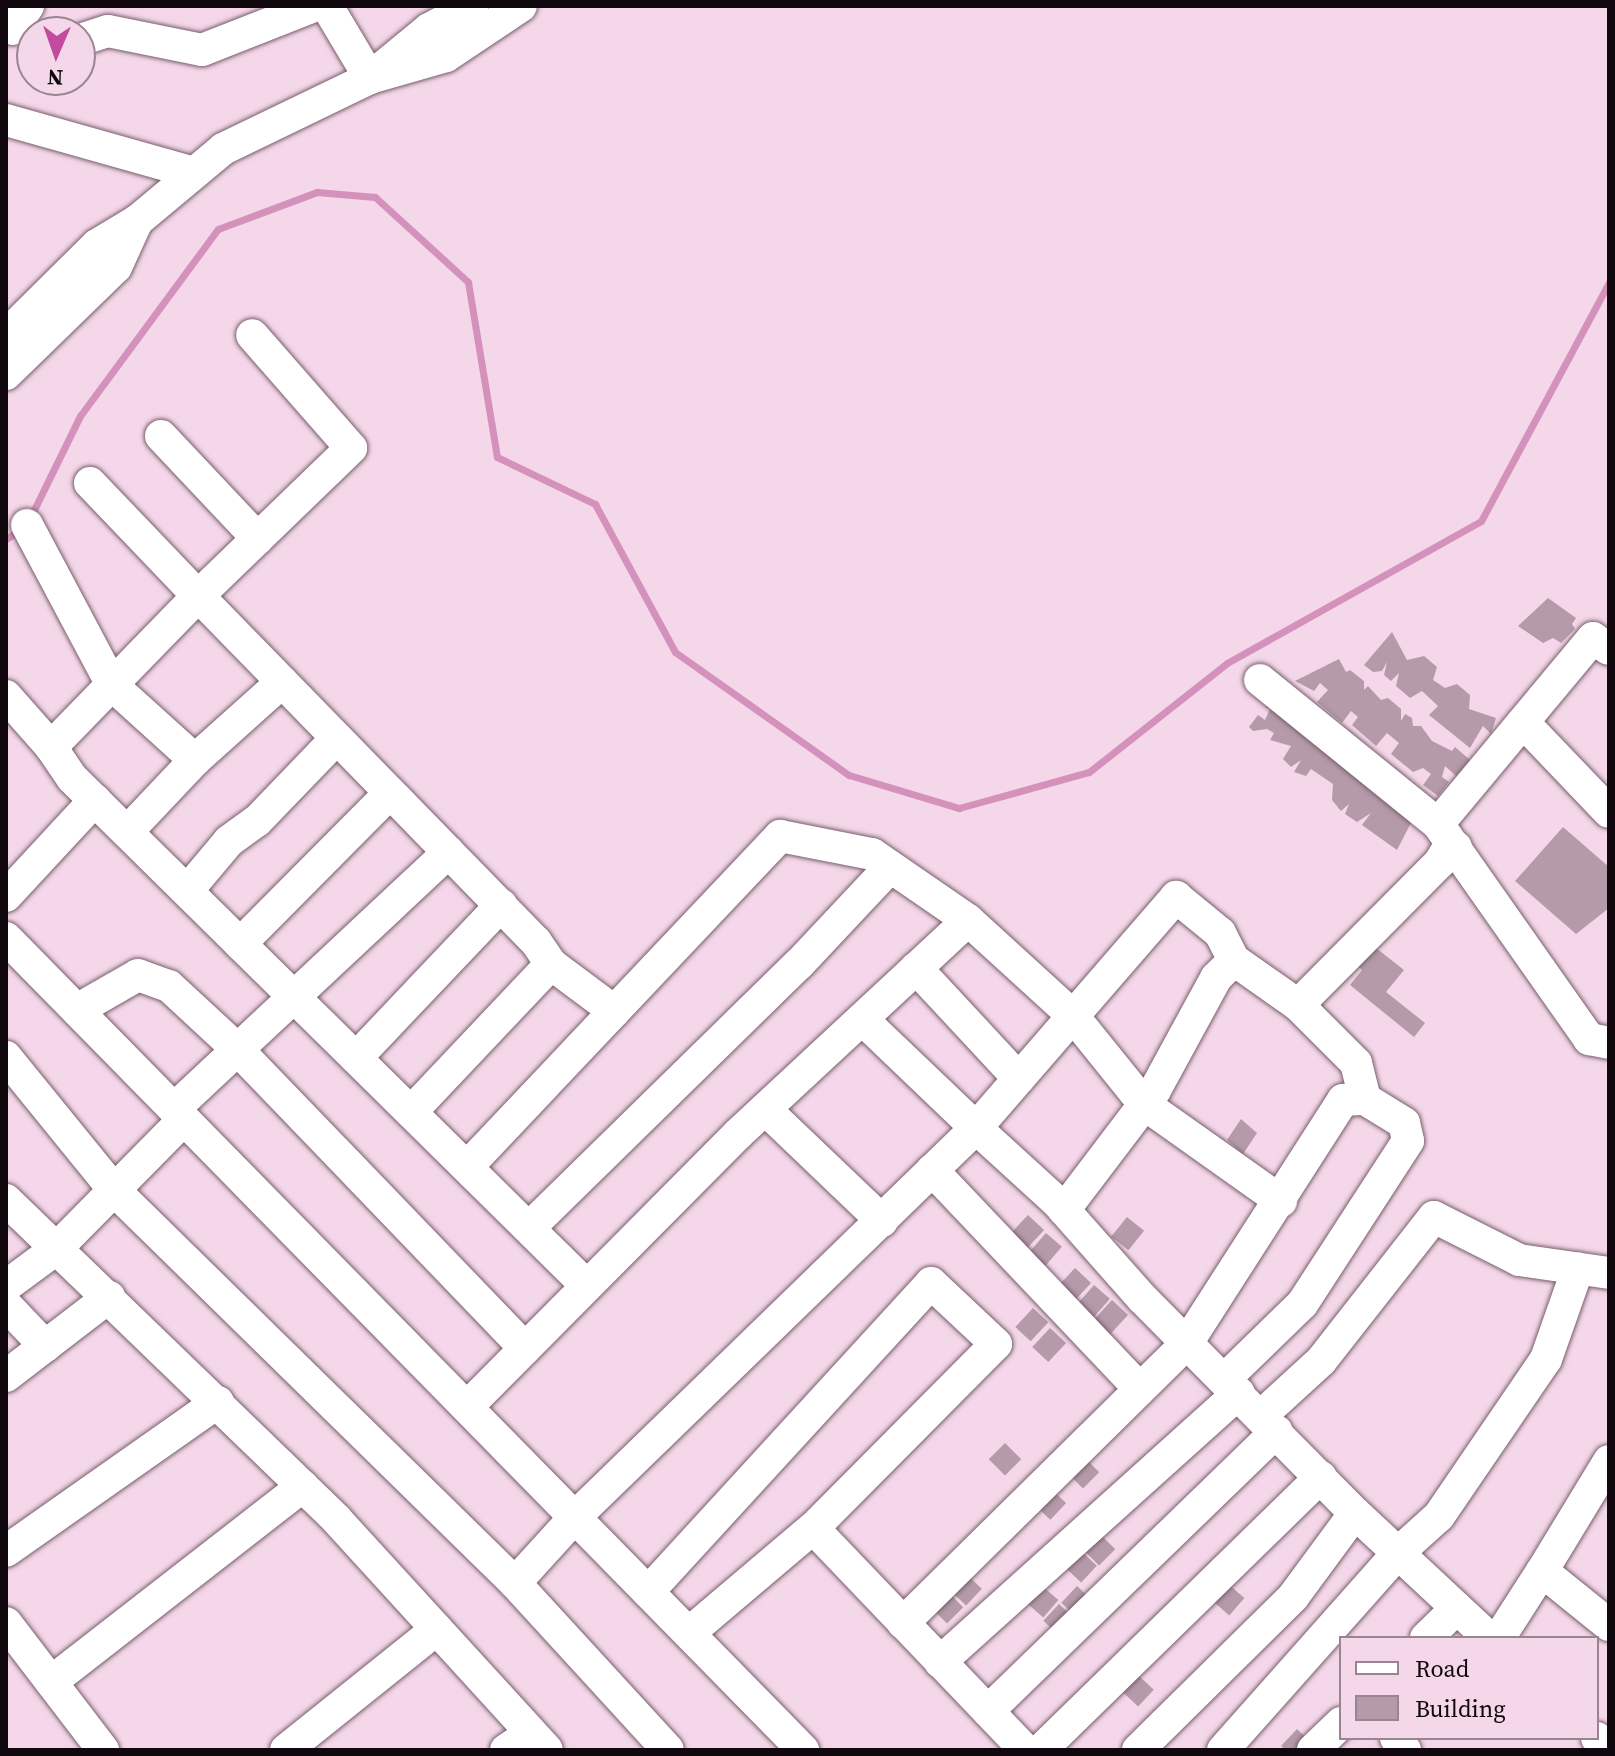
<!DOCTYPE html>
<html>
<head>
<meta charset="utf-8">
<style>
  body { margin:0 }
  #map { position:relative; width:1615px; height:1756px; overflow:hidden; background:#f4d7e8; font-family:"Source Serif 4",serif }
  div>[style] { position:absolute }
  .stream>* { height:7px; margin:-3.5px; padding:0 3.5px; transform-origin:3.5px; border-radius:3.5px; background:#d491bc }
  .building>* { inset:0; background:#b59aaa; transform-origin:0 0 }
  .roads { filter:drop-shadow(0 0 2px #775e6d) drop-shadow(0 0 2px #775e6d) }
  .minor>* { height:32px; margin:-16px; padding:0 16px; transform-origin:16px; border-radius:16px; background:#fff }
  span { translate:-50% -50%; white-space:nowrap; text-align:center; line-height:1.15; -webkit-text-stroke:7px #f4d7e8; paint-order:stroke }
  .frame { position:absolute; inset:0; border:8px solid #11080e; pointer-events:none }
  .legend { position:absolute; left:1339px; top:1636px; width:260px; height:104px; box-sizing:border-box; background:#f4d7e8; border:2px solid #998491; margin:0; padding:10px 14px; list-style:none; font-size:24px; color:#11080e }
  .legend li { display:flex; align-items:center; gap:16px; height:40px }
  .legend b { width:40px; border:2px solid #998491 }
  .north { position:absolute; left:16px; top:16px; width:80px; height:80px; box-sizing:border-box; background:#f4d7e8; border:2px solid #998491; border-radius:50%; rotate:182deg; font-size:22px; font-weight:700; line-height:32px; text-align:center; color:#11080e }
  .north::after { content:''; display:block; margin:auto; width:28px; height:36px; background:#c34a9e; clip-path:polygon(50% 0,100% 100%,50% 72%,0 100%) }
</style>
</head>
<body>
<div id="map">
  <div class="stream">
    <div style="left:30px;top:518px;width:114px;rotate:-63.9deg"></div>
    <div style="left:80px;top:416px;width:232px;rotate:-53.6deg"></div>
    <div style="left:218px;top:229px;width:106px;rotate:-20.5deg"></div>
    <div style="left:317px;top:192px;width:58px;rotate:4.9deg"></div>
    <div style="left:375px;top:197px;width:126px;rotate:42.4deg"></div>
    <div style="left:468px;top:282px;width:177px;rotate:80.6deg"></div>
    <div style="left:497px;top:457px;width:109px;rotate:25.6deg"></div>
    <div style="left:595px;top:504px;width:168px;rotate:61.6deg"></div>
    <div style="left:675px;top:652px;width:213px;rotate:35.3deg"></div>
    <div style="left:849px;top:775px;width:115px;rotate:16.7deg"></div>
    <div style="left:959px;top:808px;width:135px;rotate:-15.5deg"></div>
    <div style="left:1089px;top:772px;width:176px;rotate:-38.3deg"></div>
    <div style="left:1227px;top:663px;width:291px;rotate:-29.2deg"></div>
    <div style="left:1481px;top:521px;width:271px;rotate:-61.8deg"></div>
    <div style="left:6px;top:539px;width:17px;rotate:-33deg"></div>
  </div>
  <div class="building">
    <div style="clip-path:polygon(1548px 598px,1576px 618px,1572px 624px,1575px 629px,1561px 643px,1553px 638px,1543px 643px,1518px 626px)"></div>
    <div style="clip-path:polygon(1392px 632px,1407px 660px,1424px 656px,1437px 667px,1433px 680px,1445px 688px,1457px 684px,1470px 695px,1469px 709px,1496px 718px,1491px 734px,1483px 726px,1470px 748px,1429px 715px,1438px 706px,1422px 691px,1410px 698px,1396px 686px,1399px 673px,1391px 681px,1384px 675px,1387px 662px,1382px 671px,1373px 672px,1364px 665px)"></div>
    <div style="clip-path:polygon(1339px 659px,1346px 672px,1350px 670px,1364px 681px,1364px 690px,1368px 686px,1381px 700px,1388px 698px,1401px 709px,1401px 721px,1405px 714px,1412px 718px,1413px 726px,1421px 726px,1432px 741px,1452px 751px,1455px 747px,1470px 760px,1456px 776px,1445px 766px,1442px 777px,1449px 782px,1438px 796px,1423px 785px,1431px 774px,1423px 768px,1413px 772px,1391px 754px,1399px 743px,1387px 733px,1376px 746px,1352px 725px,1358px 717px,1351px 711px,1342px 723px,1317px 702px,1328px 690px,1320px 683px,1314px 691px,1295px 681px)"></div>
    <div style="clip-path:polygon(1273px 700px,1416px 813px,1397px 850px,1362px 825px,1371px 813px,1357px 822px,1345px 814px,1349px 804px,1341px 811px,1332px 800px,1333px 784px,1311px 769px,1306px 776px,1294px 772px,1301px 760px,1291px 767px,1283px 759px,1291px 746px,1270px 740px,1274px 733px,1267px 729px,1253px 731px,1249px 727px,1258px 715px,1265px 720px,1270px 709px,1265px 707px)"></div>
    <div style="clip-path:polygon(1563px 827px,1609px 867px,1609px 908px,1576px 934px,1515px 881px)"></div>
    <div style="clip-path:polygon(1371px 944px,1404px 970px,1386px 992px,1425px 1023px,1414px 1037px,1350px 985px,1362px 970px,1355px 964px)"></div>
    <div style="clip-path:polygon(1241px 1119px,1257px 1133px,1243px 1154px,1227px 1140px)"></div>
    <div style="left:1028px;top:1215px;width:22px;height:27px;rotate:43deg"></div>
    <div style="left:1127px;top:1217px;width:22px;height:25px;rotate:39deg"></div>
    <div style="left:1046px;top:1233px;width:21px;height:26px;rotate:41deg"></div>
    <div style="left:1075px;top:1268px;width:22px;height:25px;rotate:43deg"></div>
    <div style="left:1094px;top:1285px;width:21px;height:26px;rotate:41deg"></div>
    <div style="left:1112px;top:1300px;width:22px;height:27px;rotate:43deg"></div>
    <div style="left:1033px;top:1308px;width:21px;height:26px;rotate:43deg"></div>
    <div style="left:1050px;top:1328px;width:22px;height:26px;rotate:43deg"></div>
    <div style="left:1005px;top:1443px;width:23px;height:23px;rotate:45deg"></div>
    <div style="left:1083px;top:1456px;width:23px;height:23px;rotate:45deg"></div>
    <div style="left:1050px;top:1488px;width:22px;height:23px;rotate:43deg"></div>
    <div style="left:1099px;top:1533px;width:23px;height:23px;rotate:45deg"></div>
    <div style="left:1080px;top:1550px;width:23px;height:23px;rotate:43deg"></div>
    <div style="left:965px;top:1573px;width:23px;height:23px;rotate:43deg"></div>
    <div style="left:1227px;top:1583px;width:23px;height:23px;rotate:41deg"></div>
    <div style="left:1041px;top:1585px;width:23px;height:23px;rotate:41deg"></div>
    <div style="left:1077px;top:1586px;width:23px;height:23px;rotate:43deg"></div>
    <div style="left:947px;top:1591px;width:23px;height:23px;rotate:45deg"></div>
    <div style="left:1059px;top:1604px;width:23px;height:23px;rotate:43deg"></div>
    <div style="left:1137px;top:1674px;width:23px;height:23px;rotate:43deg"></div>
    <div style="clip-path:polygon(1297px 1729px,1314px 1745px,1308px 1750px,1286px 1750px,1281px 1746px)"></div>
  </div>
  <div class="roads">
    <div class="minor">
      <div style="left:327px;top:6px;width:84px;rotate:59.2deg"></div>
      <div style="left:12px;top:29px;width:28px;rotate:-55deg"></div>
      <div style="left:80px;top:40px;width:29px;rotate:-18deg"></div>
      <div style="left:108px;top:31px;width:96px;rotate:11.4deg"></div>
      <div style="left:202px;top:50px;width:120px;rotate:-21.4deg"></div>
      <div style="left:378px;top:71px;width:66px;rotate:-39.5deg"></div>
      <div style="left:429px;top:29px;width:49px;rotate:-28.1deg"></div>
      <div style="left:6px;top:120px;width:192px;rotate:15.7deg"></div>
      <div style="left:6px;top:335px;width:128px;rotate:-44.7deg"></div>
      <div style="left:97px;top:245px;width:47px;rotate:-31deg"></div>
      <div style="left:137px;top:221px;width:112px;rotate:-39.9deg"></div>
      <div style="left:223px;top:149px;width:163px;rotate:-25.8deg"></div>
      <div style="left:370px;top:78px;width:79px;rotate:-16.1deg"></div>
      <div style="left:446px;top:56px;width:90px;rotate:-33.7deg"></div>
      <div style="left:6px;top:374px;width:153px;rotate:-44.2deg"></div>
      <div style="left:116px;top:267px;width:51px;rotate:-65.5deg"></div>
      <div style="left:161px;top:436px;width:141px;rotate:46.7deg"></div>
      <div style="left:90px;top:483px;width:156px;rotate:46.3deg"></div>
      <div style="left:198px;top:596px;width:213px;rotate:-44deg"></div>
      <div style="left:351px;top:448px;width:150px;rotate:-131.2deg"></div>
      <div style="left:27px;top:525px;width:181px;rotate:62deg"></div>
      <div style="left:112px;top:685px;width:112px;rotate:42.1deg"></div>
      <div style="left:1260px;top:680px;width:229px;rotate:39deg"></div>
      <div style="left:1438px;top:824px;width:263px;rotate:54.9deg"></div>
      <div style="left:1589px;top:1039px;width:20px;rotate:11deg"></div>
      <div style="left:6px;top:696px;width:68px;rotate:48.6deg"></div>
      <div style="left:1523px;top:722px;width:124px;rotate:46.3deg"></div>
      <div style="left:1438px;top:824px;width:242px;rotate:-50.2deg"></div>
      <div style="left:1593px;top:638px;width:19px;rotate:35deg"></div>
      <div style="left:127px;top:832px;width:99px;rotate:-46.6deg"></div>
      <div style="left:195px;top:760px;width:117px;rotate:-41.9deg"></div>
      <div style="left:187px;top:891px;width:65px;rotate:-50deg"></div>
      <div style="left:229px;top:841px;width:34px;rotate:-36deg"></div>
      <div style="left:257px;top:821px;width:115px;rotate:-46.1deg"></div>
      <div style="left:6px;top:896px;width:131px;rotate:-47.2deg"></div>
      <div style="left:6px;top:938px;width:1138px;rotate:45.53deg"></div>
      <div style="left:240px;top:944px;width:213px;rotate:-45.2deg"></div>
      <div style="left:551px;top:964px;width:79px;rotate:36.7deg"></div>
      <div style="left:916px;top:968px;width:151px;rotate:47.1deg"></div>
      <div style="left:1298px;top:1005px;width:202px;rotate:-45.2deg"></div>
      <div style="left:1440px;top:862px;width:16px;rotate:-60deg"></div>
      <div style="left:1448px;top:848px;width:8px;rotate:-7deg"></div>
      <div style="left:77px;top:1010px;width:70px;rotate:-29.8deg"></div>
      <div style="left:138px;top:975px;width:33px;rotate:20deg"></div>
      <div style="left:169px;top:986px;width:94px;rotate:42.8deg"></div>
      <div style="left:238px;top:1050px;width:414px;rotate:46.1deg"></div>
      <div style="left:862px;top:1019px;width:158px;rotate:43.7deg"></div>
      <div style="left:976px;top:1128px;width:306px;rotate:-49.1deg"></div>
      <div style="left:1176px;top:897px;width:57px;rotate:39.3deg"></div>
      <div style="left:1220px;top:933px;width:30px;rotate:63deg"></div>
      <div style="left:1234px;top:960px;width:78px;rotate:35.1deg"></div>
      <div style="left:1298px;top:1005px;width:82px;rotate:45deg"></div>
      <div style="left:1356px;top:1063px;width:37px;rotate:76deg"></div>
      <div style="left:6px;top:1057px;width:171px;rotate:50.9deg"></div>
      <div style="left:114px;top:1190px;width:561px;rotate:44.42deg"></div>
      <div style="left:515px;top:1583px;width:89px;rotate:-47.7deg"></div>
      <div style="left:575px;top:1517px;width:559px;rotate:-44.13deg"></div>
      <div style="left:976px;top:1128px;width:110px;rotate:42.4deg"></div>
      <div style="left:1057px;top:1202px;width:128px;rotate:48.5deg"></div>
      <div style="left:1142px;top:1298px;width:303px;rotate:45.3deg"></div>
      <div style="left:1355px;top:1513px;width:183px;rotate:43deg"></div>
      <div style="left:356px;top:1058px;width:211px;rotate:-46.5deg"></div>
      <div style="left:174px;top:1109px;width:376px;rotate:-43.1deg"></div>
      <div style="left:765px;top:1109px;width:162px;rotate:43.7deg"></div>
      <div style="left:411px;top:1112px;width:204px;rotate:-46.6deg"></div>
      <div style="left:551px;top:964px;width:27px;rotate:-124deg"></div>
      <div style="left:536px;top:942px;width:484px;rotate:-134.3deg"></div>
      <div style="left:198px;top:596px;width:211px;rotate:134.2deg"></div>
      <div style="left:51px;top:747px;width:37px;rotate:56deg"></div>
      <div style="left:72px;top:778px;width:723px;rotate:44.61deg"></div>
      <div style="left:467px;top:1167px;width:456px;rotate:-46.6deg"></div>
      <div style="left:780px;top:836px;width:94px;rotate:11.1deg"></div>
      <div style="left:872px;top:854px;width:116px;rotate:34.5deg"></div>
      <div style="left:932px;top:1170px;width:302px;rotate:46.5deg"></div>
      <div style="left:6px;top:1200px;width:460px;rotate:44deg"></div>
      <div style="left:337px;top:1520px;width:311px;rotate:47.6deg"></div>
      <div style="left:1064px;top:1210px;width:151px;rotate:-52.8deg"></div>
      <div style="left:1155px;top:1090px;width:128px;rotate:-61.4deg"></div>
      <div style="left:1216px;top:978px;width:25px;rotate:-45deg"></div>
      <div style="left:529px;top:1228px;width:378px;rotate:-44.4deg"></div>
      <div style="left:799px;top:964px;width:133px;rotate:-46.8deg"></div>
      <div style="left:6px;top:1286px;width:62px;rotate:-36.5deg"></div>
      <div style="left:56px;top:1249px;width:182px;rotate:-45.4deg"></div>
      <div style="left:6px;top:1305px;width:57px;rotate:46.4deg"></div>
      <div style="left:6px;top:1376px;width:130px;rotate:-37.5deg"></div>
      <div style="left:467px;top:1407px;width:385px;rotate:-45.2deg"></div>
      <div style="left:738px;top:1134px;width:314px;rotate:-42.9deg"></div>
      <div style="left:968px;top:920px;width:142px;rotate:42.4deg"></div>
      <div style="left:1073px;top:1016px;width:113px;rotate:51.1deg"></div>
      <div style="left:1144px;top:1104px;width:168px;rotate:35.3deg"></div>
      <div style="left:1262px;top:1415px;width:80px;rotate:-42.5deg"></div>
      <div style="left:1321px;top:1361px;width:183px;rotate:-51.9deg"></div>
      <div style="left:1434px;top:1217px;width:95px;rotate:26.8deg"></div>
      <div style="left:1519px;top:1260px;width:91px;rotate:8.2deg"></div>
      <div style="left:1609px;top:1461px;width:129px;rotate:121.3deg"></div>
      <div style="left:1542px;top:1571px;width:86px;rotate:38.9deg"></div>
      <div style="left:6px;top:1551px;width:259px;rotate:-35.1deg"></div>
      <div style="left:515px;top:1583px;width:226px;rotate:47.5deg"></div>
      <div style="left:648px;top:1592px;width:419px;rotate:-47.5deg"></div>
      <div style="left:931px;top:1283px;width:89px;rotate:43.2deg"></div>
      <div style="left:996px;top:1344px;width:260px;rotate:134.8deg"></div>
      <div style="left:6px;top:1623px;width:160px;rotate:52.6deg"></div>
      <div style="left:903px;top:1623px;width:399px;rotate:-44.6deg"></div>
      <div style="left:1187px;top:1343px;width:289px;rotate:-57.3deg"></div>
      <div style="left:1343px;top:1100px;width:22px;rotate:-3deg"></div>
      <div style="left:1365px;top:1099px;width:46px;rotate:31.6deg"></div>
      <div style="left:1404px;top:1123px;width:18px;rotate:77deg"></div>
      <div style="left:1408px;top:1141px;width:194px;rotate:123deg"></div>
      <div style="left:1302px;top:1304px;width:107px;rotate:135.8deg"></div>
      <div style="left:689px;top:1633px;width:162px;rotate:-40.3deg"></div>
      <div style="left:813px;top:1528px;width:307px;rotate:46.3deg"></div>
      <div style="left:1426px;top:1638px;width:43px;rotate:-44.1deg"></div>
      <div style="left:1499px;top:1638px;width:80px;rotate:-57.3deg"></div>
      <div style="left:940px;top:1662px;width:402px;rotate:-42deg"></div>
      <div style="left:51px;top:1682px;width:319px;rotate:-37.9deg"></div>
      <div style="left:988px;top:1711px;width:402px;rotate:-44.1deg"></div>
      <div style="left:1396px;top:1738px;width:15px;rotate:53deg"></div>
      <div style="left:1597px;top:1738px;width:14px;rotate:45deg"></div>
      <div style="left:286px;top:1750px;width:193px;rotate:-38.7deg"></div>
      <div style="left:506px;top:1750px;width:30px;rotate:-34deg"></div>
      <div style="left:1041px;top:1750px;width:391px;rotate:-44.3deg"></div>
      <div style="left:1138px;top:1750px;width:218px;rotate:-44.6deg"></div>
      <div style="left:1293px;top:1597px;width:104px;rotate:-53.6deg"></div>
      <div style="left:1223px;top:1750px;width:264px;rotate:-48.4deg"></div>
      <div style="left:1398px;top:1553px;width:55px;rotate:-42.1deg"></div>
      <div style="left:1439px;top:1516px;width:190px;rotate:-55.7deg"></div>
      <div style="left:1546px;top:1359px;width:96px;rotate:-70.6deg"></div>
      <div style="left:1313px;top:1750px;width:39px;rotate:-44deg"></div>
    </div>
  </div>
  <div class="frame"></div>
  <ul class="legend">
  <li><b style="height:10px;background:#fff"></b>Road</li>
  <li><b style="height:22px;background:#b59aaa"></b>Building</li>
  </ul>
  <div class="north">N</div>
</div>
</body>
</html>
